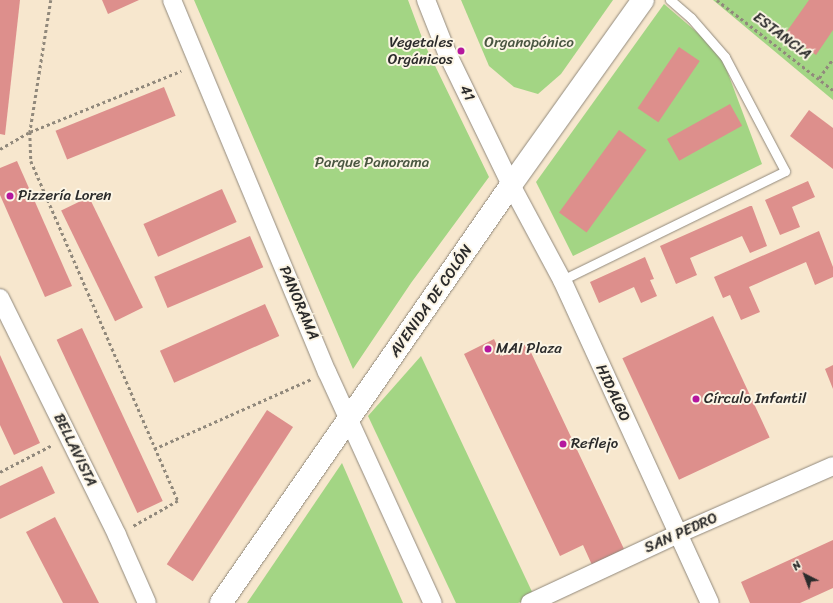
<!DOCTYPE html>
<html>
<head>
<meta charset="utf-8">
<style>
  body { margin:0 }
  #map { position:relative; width:833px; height:603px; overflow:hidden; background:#f7e7ce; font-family:Sriracha,sans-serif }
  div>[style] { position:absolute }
  .green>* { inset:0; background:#a3d584 }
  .building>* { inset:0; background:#dd8f8c; transform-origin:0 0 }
  .path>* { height:2.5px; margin-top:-1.25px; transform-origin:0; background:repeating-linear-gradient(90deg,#91897c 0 3px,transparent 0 6px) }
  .roads { filter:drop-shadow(0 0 1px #91897c) drop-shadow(0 0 1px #91897c) }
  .lane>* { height:9px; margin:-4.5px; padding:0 4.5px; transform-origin:4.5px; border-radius:4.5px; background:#fff }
  .street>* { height:18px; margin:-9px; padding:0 9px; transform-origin:9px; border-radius:9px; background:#fff }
  .secondary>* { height:22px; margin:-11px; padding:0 11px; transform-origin:11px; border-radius:11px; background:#fff }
  .dots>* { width:11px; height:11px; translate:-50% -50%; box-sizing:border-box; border:2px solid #fcf5e5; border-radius:50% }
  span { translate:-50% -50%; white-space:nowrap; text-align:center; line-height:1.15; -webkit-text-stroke:4px #fcf5e5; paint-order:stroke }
  .street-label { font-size:15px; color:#2b2b2b }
  .poi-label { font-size:15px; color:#2b2b2b }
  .right { translate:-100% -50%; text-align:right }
  .left { translate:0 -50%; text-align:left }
  .park-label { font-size:15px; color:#495641 }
  .north { position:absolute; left:785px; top:555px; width:40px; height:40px; -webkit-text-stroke:3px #fcf5e5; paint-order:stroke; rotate:318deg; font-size:11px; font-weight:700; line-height:16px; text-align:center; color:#2b2b2b }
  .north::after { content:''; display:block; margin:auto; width:14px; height:18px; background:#2b2b2b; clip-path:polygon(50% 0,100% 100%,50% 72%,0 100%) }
</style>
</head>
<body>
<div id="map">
  <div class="green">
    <div style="clip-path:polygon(194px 0,408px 0,424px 43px,489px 177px,411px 283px,353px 369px)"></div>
    <div style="clip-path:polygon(461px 0,613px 0,561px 74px,538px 94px,514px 87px,489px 66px)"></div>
    <div style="clip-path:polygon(713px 0,833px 0,833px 100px)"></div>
    <div style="clip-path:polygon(664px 4px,720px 52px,762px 164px,573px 256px,536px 182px)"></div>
    <div style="clip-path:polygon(421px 356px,534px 596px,518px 603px,456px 603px,368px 416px)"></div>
    <div style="clip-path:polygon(342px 463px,403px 603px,247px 603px)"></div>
  </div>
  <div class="building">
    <div style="clip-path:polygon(0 0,20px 0,5px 135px,0 134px)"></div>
    <div style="clip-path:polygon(102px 0,139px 0,108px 14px)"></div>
    <div style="clip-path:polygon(809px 0,833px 0,833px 30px,816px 55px,785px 34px)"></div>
    <div style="left:679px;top:47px;width:25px;height:74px;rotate:34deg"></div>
    <div style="left:164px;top:87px;width:31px;height:117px;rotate:68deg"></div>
    <div style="left:730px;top:104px;width:25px;height:72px;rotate:61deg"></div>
    <div style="clip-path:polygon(809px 110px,833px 128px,833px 169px,790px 136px)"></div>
    <div style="left:619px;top:130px;width:34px;height:102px;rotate:36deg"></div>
    <div style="clip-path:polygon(17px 161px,72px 286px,45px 297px,0 195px,0 168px)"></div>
    <div style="clip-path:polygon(808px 181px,815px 197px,792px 207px,800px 227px,780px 235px,765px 200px)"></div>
    <div style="left:222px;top:189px;width:36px;height:86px;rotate:66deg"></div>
    <div style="left:89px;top:197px;width:123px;height:31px;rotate:64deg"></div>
    <div style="clip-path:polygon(750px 206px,752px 206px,767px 246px,750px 253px,742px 236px,690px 258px,697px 275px,676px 284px,660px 246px)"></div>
    <div style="clip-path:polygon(819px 231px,833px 267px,833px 277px,815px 285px,806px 262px,749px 287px,760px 312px,741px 320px,730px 295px,723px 298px,714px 277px)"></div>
    <div style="left:250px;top:236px;width:34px;height:104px;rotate:67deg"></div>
    <div style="clip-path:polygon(645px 257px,654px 279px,650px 280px,657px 296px,641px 303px,634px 287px,599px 303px,590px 282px)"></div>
    <div style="left:265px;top:304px;width:35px;height:115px;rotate:66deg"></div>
    <div style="left:713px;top:316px;width:134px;height:100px;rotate:65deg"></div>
    <div style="left:82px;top:328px;width:191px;height:28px;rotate:65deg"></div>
    <div style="clip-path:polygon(494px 339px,502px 356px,527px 344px,624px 549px,592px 565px,583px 545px,560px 556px,464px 354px)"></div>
    <div style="clip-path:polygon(0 355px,40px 443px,14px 455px,0 425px)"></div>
    <div style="clip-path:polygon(833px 365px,833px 389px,825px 369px)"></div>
    <div style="left:267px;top:410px;width:31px;height:184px;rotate:33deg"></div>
    <div style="clip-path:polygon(42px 466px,55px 493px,0 519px,0 486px)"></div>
    <div style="clip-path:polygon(55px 517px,99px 603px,63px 603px,26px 532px)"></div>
    <div style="clip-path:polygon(833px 540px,833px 588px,800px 603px,750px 603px,741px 582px)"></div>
  </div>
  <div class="path">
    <div style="left:51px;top:0;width:134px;rotate:99deg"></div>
    <div style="left:30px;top:132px;width:29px;rotate:88deg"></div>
    <div style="left:31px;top:161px;width:370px;rotate:66.6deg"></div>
    <div style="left:178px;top:501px;width:53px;rotate:150.5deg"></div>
    <div style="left:717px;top:0;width:147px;rotate:37.8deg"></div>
    <div style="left:819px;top:78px;width:24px;rotate:-54deg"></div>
    <div style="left:0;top:149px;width:34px;rotate:-30deg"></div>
    <div style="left:30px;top:132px;width:163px;rotate:-22deg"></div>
    <div style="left:154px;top:449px;width:172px;rotate:-24deg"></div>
    <div style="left:0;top:472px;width:59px;rotate:-27.4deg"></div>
  </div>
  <div class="roads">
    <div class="lane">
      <div style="left:562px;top:280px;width:248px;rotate:-26deg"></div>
      <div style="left:785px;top:171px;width:129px;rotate:-117.8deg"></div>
      <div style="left:725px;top:57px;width:52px;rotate:-131.1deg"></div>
      <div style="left:691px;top:18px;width:28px;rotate:-139deg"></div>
    </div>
    <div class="street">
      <div style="left:172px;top:0;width:403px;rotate:67.4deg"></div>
      <div style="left:327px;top:372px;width:254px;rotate:65.4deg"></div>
      <div style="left:426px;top:0;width:57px;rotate:68.4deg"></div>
      <div style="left:447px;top:53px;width:147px;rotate:64.1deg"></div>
      <div style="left:511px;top:185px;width:108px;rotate:61.8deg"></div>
      <div style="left:562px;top:280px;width:355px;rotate:65.4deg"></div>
      <div style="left:0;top:298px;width:264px;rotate:63.7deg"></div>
      <div style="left:117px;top:535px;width:74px;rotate:66.2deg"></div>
      <div style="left:530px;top:603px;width:163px;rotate:-25deg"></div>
      <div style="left:678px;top:534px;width:169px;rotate:-23.7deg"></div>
    </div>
    <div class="secondary">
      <div style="left:221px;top:603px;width:509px;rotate:-55.25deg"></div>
      <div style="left:511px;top:185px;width:227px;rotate:-54.5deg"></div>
    </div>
  </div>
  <div class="dots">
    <div style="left:461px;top:51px;background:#b5179e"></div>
    <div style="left:10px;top:196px;background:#b5179e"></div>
    <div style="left:488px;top:349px;background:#b5179e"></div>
    <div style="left:696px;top:399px;background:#b5179e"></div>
    <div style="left:563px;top:444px;background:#b5179e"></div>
  </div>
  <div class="street-label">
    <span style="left:782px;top:36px;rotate:37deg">ESTANCIA</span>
    <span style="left:467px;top:93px;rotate:64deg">41</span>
    <span style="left:431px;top:301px;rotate:-55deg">AVENIDA DE COLÓN</span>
    <span style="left:299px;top:303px;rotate:67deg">PANORAMA</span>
    <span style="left:613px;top:393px;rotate:65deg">HIDALGO</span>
    <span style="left:75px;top:450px;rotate:64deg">BELLAVISTA</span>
    <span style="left:681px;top:533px;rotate:-24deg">SAN PEDRO</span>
  </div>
  <div class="poi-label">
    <span class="right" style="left:453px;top:51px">Vegetales<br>Orgánicos</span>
    <span class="left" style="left:18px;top:196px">Pizzería Loren</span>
    <span class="left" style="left:496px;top:349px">MAI Plaza</span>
    <span class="left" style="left:704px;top:399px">Círculo Infantil</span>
    <span class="left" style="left:571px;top:444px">Reflejo</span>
  </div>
  <div class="park-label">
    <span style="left:529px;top:43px">Organopónico</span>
    <span style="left:372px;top:163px">Parque Panorama</span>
  </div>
  <div class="north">N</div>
</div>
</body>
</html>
